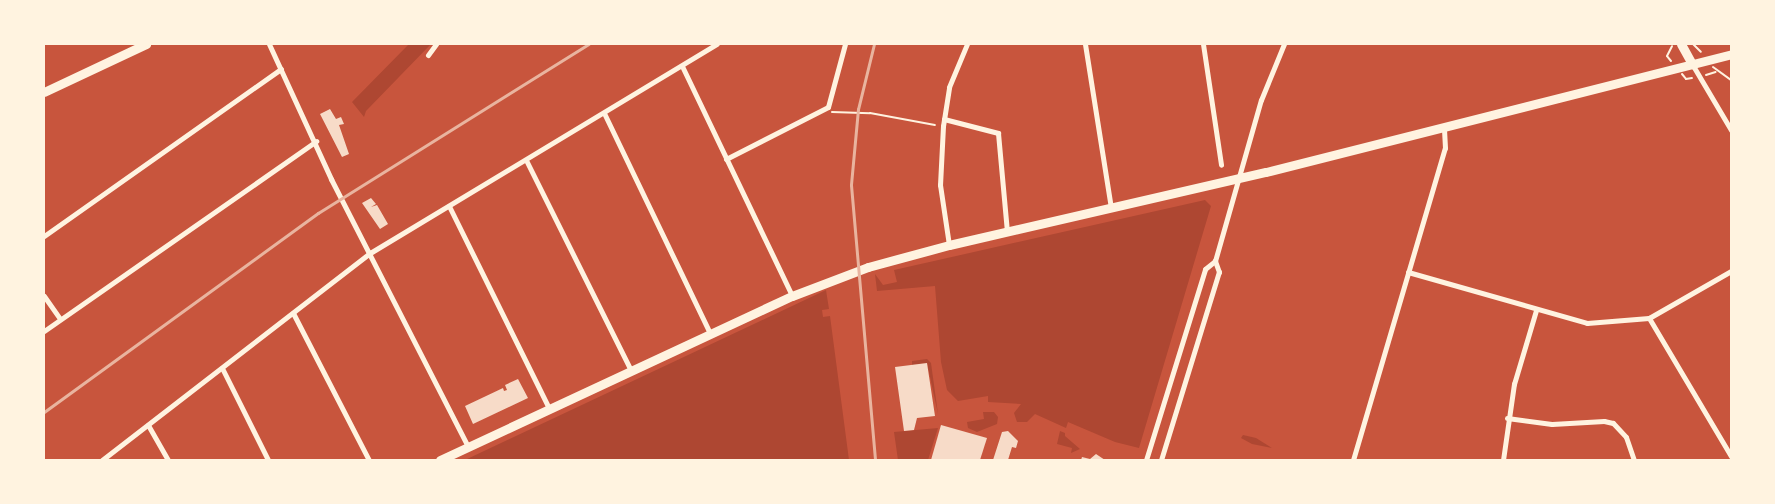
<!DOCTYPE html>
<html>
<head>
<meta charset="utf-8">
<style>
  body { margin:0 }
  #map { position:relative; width:1775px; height:504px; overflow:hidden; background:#c8553d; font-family:Helvetica,sans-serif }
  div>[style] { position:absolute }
  .green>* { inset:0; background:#ae4732 }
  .building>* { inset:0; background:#f7dbc8 }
  .path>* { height:2px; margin:-1px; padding:0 1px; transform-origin:1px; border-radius:1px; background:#fff3e0 }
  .minor>* { height:5px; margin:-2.5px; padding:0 2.5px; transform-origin:2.5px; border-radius:2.5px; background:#fff3e0 }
  .secondary>* { height:9px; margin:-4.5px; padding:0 4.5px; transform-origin:4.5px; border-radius:4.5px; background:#fff3e0 }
  .primary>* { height:9px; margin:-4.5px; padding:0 4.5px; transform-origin:4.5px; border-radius:4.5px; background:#fff3e0 }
  .rail>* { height:3px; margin:-1.5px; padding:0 1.5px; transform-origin:1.5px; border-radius:1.5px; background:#e9b49f }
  span { translate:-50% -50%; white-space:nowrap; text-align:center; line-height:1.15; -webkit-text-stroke:4px #fff3e0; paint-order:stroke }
  .frame { position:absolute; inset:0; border:45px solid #fff3e0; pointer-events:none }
</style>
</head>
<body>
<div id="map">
  <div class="green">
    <div style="clip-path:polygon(409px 44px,431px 44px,366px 111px,364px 117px,352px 102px)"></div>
    <div style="clip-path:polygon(1205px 200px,1211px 206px,1139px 448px,1115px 442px,1068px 422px,1066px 428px,1035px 414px,1027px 422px,1017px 422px,1014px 413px,1021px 404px,988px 402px,988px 396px,958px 401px,947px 390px,941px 362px,935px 286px,877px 291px,875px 274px,883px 285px,897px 282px,894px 270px)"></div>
    <div style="clip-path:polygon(826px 290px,829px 309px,822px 310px,823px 317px,830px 316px,849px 460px,465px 460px)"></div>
    <div style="clip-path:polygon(927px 359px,931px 363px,938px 414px,927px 363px,912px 365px,912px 361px)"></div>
    <div style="clip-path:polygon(983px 412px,994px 412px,998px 417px,997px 424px,977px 432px,968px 428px,967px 422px,984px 419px)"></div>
    <div style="clip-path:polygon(938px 428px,928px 460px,898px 460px,894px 432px)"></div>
    <div style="clip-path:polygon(1060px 431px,1065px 433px,1065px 436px,1080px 449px,1071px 453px,1072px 448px,1057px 444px)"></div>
    <div style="clip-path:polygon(1243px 435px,1256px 438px,1272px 448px,1252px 444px,1241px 438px)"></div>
  </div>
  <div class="building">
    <div style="clip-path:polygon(330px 109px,336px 119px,341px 117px,344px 124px,339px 125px,349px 154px,342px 157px,320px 114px)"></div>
    <div style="clip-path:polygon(371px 198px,376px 204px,371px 207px,377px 205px,388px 224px,380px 229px,362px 203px)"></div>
    <div style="clip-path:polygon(927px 363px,935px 416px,917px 418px,914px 430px,904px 431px,895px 367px)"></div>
    <div style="clip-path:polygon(518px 379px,528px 398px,473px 424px,465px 406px,503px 388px,504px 391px,507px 390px,505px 385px)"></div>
    <div style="clip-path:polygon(941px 425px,987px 438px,980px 460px,931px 460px)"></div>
    <div style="clip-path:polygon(1008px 431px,1018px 441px,1016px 448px,1012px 447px,1008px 460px,993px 460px,1002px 432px)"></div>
    <div style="clip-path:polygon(1096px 454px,1105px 460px,1081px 460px,1082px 457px,1090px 459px)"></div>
  </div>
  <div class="path">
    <div style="left:1693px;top:44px;width:11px;rotate:45deg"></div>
    <div style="left:1671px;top:61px;width:6px;rotate:-129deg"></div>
    <div style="left:1667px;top:56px;width:11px;rotate:-63deg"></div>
    <div style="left:1713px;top:67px;width:22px;rotate:36deg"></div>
    <div style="left:1682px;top:74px;width:6px;rotate:51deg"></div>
    <div style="left:1686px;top:79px;width:6px;rotate:-9deg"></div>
    <div style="left:1706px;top:75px;width:10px;rotate:-17deg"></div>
    <div style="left:832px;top:112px;width:38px;rotate:2deg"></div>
    <div style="left:870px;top:113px;width:66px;rotate:10.5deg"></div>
  </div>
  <div class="minor">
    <div style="left:269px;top:44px;width:149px;rotate:65.3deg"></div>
    <div style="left:331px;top:179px;width:301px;rotate:62.9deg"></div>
    <div style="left:1085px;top:44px;width:166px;rotate:81deg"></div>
    <div style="left:1203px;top:44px;width:122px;rotate:81.5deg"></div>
    <div style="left:428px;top:55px;width:14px;rotate:-54deg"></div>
    <div style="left:1692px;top:64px;width:77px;rotate:59.4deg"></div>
    <div style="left:682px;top:66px;width:255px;rotate:64.4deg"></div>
    <div style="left:604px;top:113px;width:244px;rotate:64.3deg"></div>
    <div style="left:944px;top:119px;width:56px;rotate:14.5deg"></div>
    <div style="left:998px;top:133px;width:99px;rotate:84.8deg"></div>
    <div style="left:726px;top:159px;width:114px;rotate:-27deg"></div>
    <div style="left:828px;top:107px;width:65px;rotate:-74.9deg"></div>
    <div style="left:526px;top:160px;width:236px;rotate:63.5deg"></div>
    <div style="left:449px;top:206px;width:225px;rotate:63.7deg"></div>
    <div style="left:44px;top:236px;width:290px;rotate:-35.2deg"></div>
    <div style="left:949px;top:245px;width:61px;rotate:-98.5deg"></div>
    <div style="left:940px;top:185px;width:59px;rotate:-87.1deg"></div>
    <div style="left:943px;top:126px;width:39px;rotate:-81deg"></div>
    <div style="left:949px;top:87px;width:47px;rotate:-67.3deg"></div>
    <div style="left:1408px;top:272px;width:186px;rotate:15.9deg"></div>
    <div style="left:1587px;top:323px;width:62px;rotate:-4.6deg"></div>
    <div style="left:1649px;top:318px;width:95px;rotate:-29.8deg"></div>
    <div style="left:44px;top:296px;width:28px;rotate:55deg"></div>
    <div style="left:293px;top:313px;width:165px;rotate:62.7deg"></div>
    <div style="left:1649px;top:318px;width:161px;rotate:59.3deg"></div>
    <div style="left:44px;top:331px;width:332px;rotate:-34.9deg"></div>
    <div style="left:222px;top:368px;width:103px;rotate:63.4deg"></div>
    <div style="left:1507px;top:418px;width:45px;rotate:7.6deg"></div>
    <div style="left:1552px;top:424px;width:52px;rotate:-3.3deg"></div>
    <div style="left:1604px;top:421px;width:9px;rotate:13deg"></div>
    <div style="left:1613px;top:423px;width:19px;rotate:47deg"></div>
    <div style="left:1626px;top:437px;width:24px;rotate:71deg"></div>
    <div style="left:148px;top:425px;width:40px;rotate:60.3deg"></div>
    <div style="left:102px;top:460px;width:339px;rotate:-37.7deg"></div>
    <div style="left:370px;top:253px;width:405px;rotate:-31.1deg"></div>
    <div style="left:1146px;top:460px;width:200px;rotate:-72.8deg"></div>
    <div style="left:1205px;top:269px;width:13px;rotate:-39deg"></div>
    <div style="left:1215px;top:261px;width:167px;rotate:-74.1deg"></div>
    <div style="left:1261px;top:100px;width:61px;rotate:-67.7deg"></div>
    <div style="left:1161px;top:460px;width:197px;rotate:-72.9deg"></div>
    <div style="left:1219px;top:272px;width:12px;rotate:-110deg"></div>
    <div style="left:1353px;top:460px;width:325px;rotate:-73.6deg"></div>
    <div style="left:1445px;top:148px;width:20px;rotate:-93deg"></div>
    <div style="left:1503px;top:460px;width:77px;rotate:-81.8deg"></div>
    <div style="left:1514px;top:384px;width:77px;rotate:-73.4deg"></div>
  </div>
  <div class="secondary">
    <div style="left:1681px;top:44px;width:23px;rotate:61deg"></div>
    <div style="left:44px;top:92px;width:113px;rotate:-25.2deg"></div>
  </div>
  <div class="primary">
    <div style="left:440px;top:460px;width:388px;rotate:-25deg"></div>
    <div style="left:792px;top:296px;width:81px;rotate:-20.9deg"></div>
    <div style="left:868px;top:267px;width:84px;rotate:-15.2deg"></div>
    <div style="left:949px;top:245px;width:325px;rotate:-13deg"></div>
    <div style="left:1266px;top:172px;width:480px;rotate:-14.2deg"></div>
  </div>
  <div class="rail">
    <div style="left:874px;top:44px;width:67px;rotate:103.8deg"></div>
    <div style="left:858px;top:109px;width:76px;rotate:95.3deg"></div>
    <div style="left:851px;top:185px;width:276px;rotate:85deg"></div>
    <div style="left:44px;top:412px;width:339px;rotate:-36deg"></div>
    <div style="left:318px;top:213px;width:319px;rotate:-32deg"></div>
  </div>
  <div class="frame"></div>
</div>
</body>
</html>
